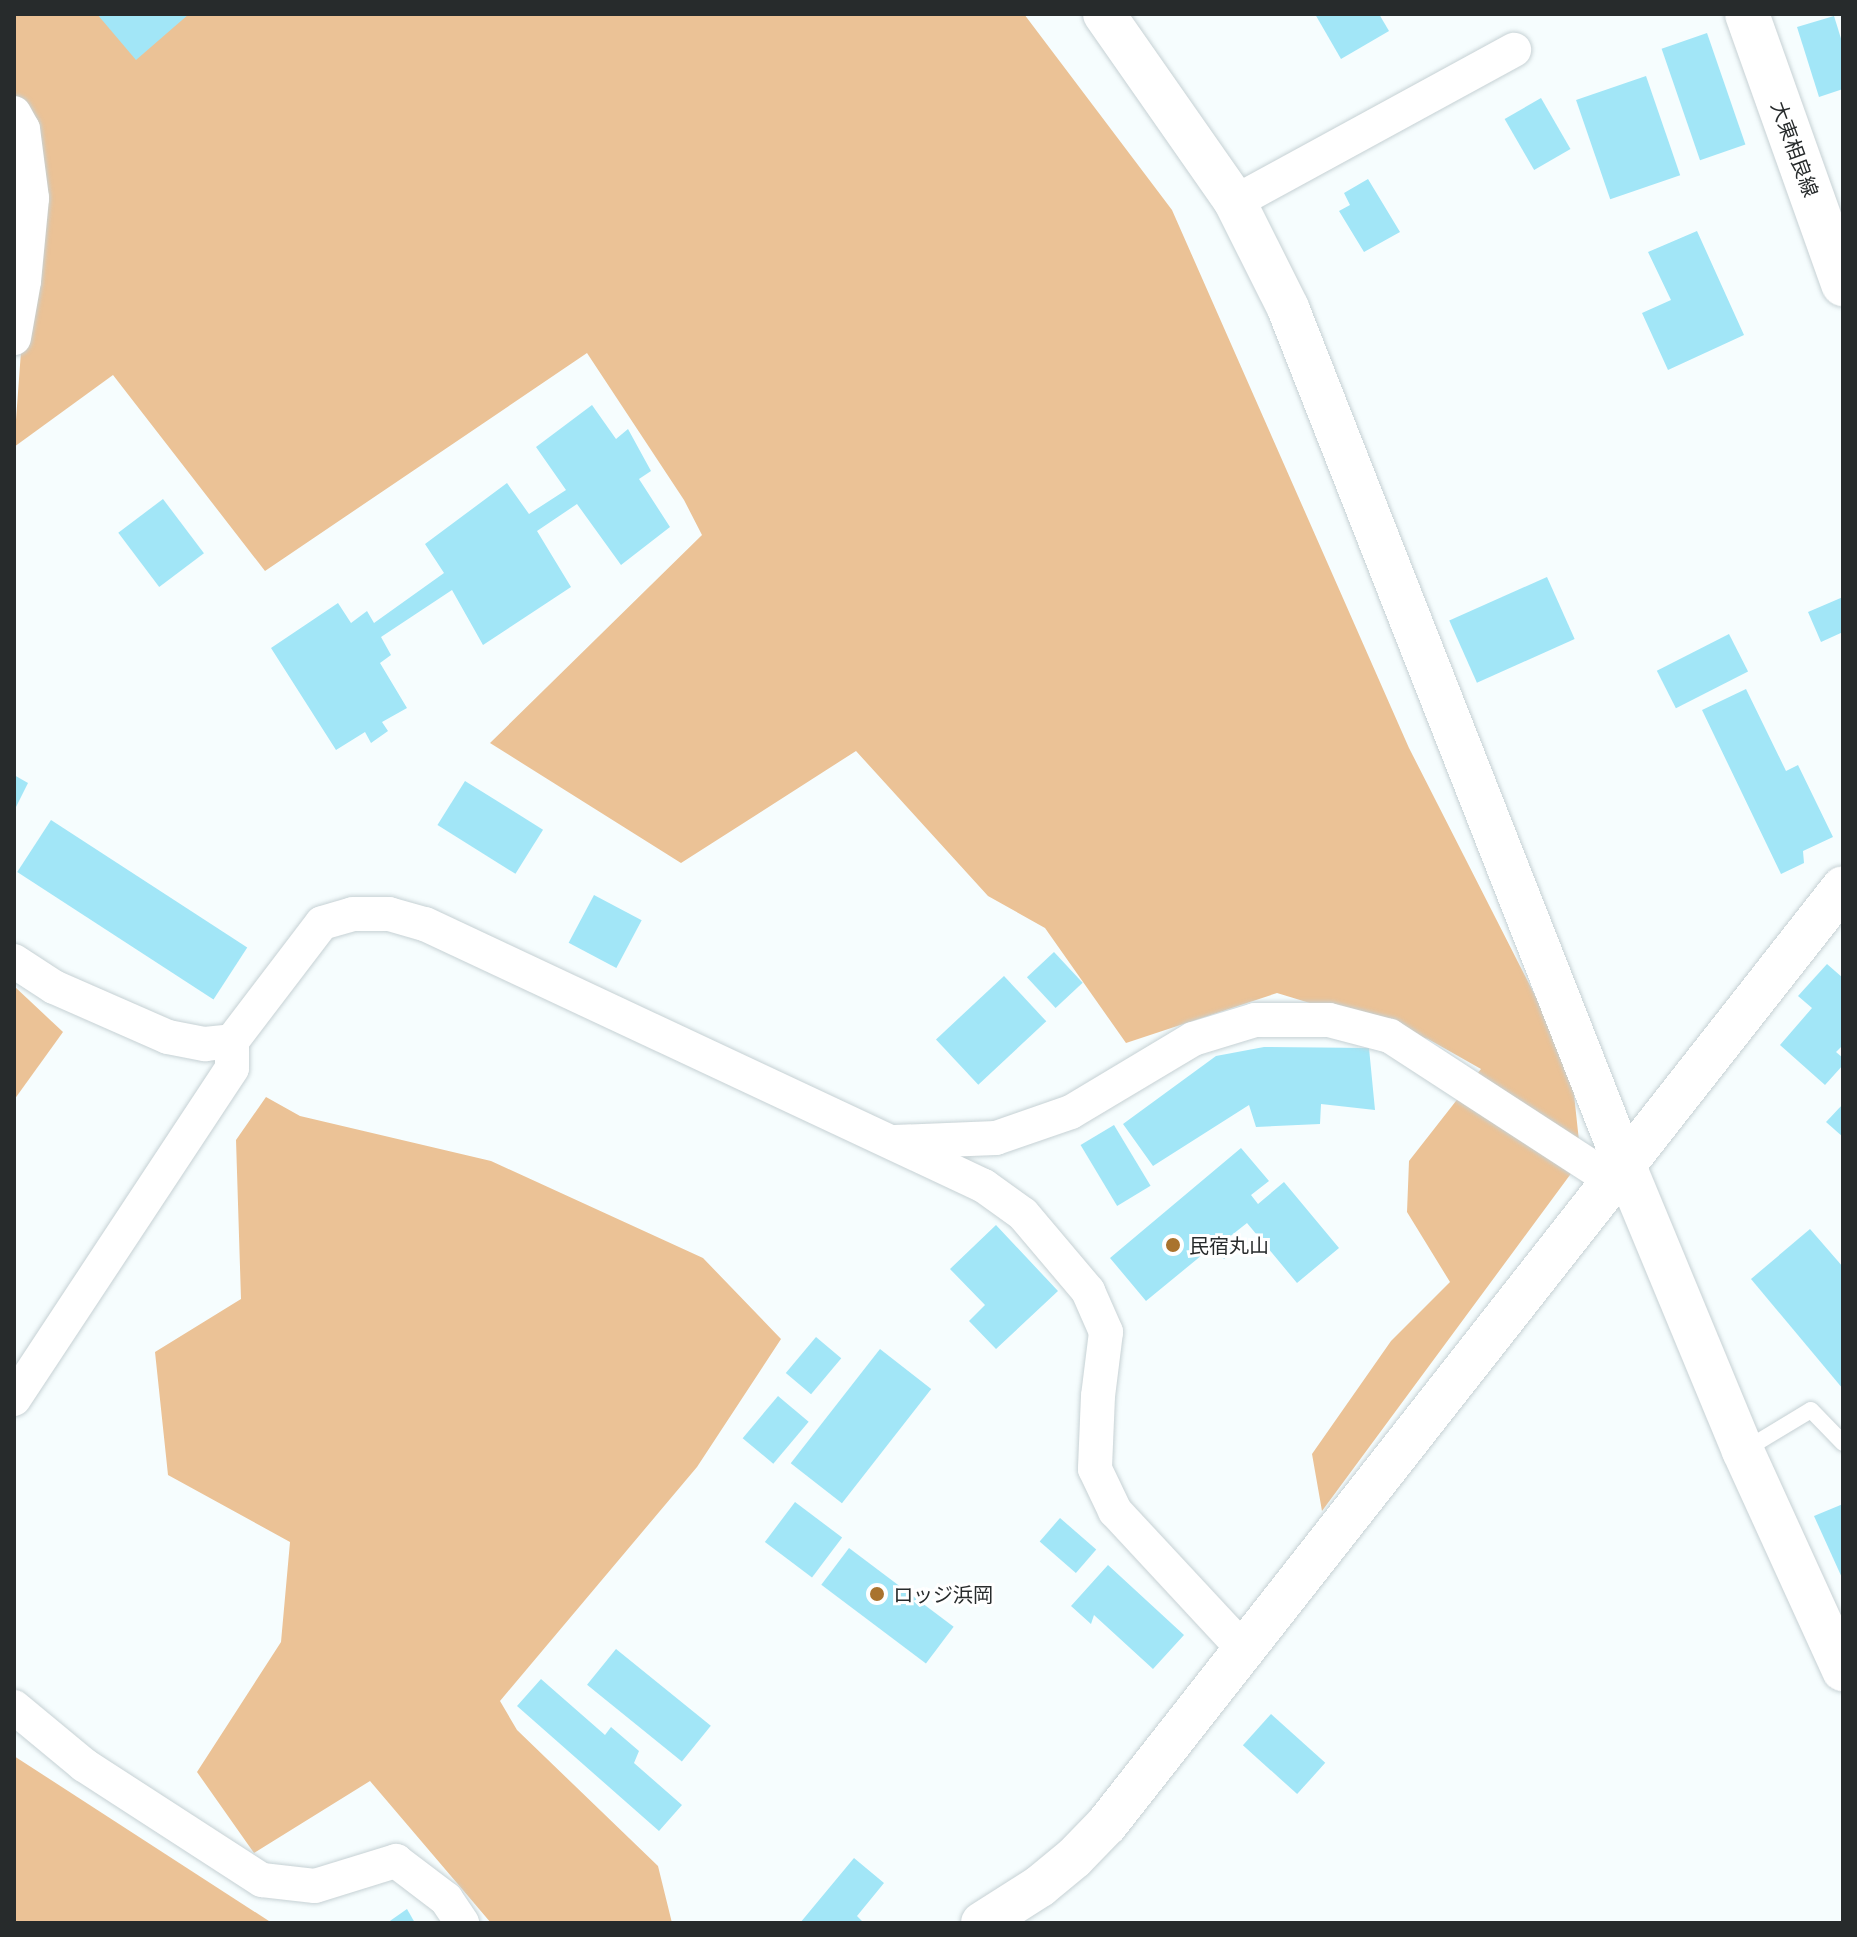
<!DOCTYPE html>
<html>
<head>
<meta charset="utf-8">
<style>
  body { margin:0 }
  #map { position:relative; width:1857px; height:1937px; overflow:hidden; background:#f6fdfe; font-family:"Archivo Narrow","Noto Sans JP",sans-serif }
  div>[style] { position:absolute }
  .green>* { inset:0; background:#ebc296 }
  .building>* { inset:0; background:#a2e6f7; transform-origin:0 0 }
  .roads { filter:drop-shadow(0 0 2px #c6d1d4) drop-shadow(0 0 2px #c6d1d4) }
  .service>* { height:16px; margin:-8px; padding:0 8px; transform-origin:8px; border-radius:8px; background:#fff }
  .minor>* { height:34px; margin:-17px; padding:0 17px; transform-origin:17px; border-radius:17px; background:#fff }
  .tertiary>* { height:42px; margin:-21px; padding:0 21px; transform-origin:21px; border-radius:21px; background:#fff }
  .secondary>* { height:44px; margin:-22px; padding:0 22px; transform-origin:22px; border-radius:22px; background:#fff }
  .dots>* { width:22px; height:22px; translate:-50% -50%; box-sizing:border-box; border:4px solid #fff; border-radius:50% }
  span { translate:-50% -50%; white-space:nowrap; text-align:center; line-height:1.15; -webkit-text-stroke:6px #fff; paint-order:stroke }
  .street-label { font-size:20px; color:#272b2c }
  .poi-label { font-size:20px; color:#272b2c }
  .left { translate:0 -50%; text-align:left }
  .frame { position:absolute; inset:0; border:16px solid #272b2c; pointer-events:none }
</style>
</head>
<body>
<div id="map">
  <div class="green">
    <div style="clip-path:polygon(14px 14px,1024px 14px,1172px 210px,1409px 748px,1571px 1066px,1581px 1160px,1322px 1511px,1312px 1454px,1391px 1341px,1450px 1282px,1407px 1212px,1409px 1161px,1481px 1069px,1428px 1039px,1277px 993px,1126px 1043px,1045px 928px,988px 896px,856px 751px,681px 863px,490px 743px,702px 535px,684px 500px,587px 353px,265px 571px,113px 375px,14px 447px,31px 215px,14px 118px)"></div>
    <div style="clip-path:polygon(14px 986px,63px 1032px,14px 1100px)"></div>
    <div style="clip-path:polygon(266px 1097px,300px 1116px,491px 1161px,703px 1258px,781px 1339px,697px 1467px,500px 1701px,517px 1730px,658px 1866px,672px 1923px,491px 1923px,370px 1781px,254px 1853px,197px 1772px,281px 1642px,290px 1542px,168px 1475px,155px 1352px,241px 1299px,236px 1140px)"></div>
    <div style="clip-path:polygon(14px 1756px,272px 1923px,14px 1923px)"></div>
  </div>
  <div class="building">
    <div style="clip-path:polygon(97px 14px,189px 14px,136px 60px)"></div>
    <div style="clip-path:polygon(1315px 14px,1379px 14px,1389px 31px,1341px 59px)"></div>
    <div style="clip-path:polygon(1834px 16px,1843px 45px,1843px 89px,1819px 97px,1797px 27px)"></div>
    <div style="left:1707px;top:33px;width:118px;height:48px;rotate:71deg"></div>
    <div style="left:1646px;top:76px;width:105px;height:74px;rotate:71deg"></div>
    <div style="left:1541px;top:98px;width:59px;height:42px;rotate:60deg"></div>
    <div style="clip-path:polygon(1368px 179px,1400px 232px,1364px 252px,1339px 211px,1350px 205px,1344px 193px)"></div>
    <div style="clip-path:polygon(1697px 231px,1744px 335px,1668px 370px,1642px 313px,1671px 300px,1648px 252px)"></div>
    <div style="clip-path:polygon(592px 405px,616px 439px,628px 429px,651px 471px,639px 479px,670px 527px,621px 565px,577px 504px,537px 531px,571px 587px,483px 645px,452px 590px,381px 637px,391px 655px,380px 663px,407px 708px,382px 722px,388px 731px,371px 743px,365px 732px,336px 750px,271px 648px,338px 603px,351px 623px,367px 611px,374px 623px,444px 573px,425px 544px,507px 483px,529px 514px,566px 490px,536px 447px)"></div>
    <div style="left:163px;top:499px;width:68px;height:56px;rotate:53deg"></div>
    <div style="left:1547px;top:577px;width:68px;height:107px;rotate:66deg"></div>
    <div style="clip-path:polygon(1843px 597px,1843px 632px,1821px 642px,1808px 612px)"></div>
    <div style="left:1729px;top:634px;width:42px;height:81px;rotate:63deg"></div>
    <div style="clip-path:polygon(1746px 689px,1786px 771px,1798px 765px,1833px 837px,1803px 851px,1804px 863px,1781px 874px,1702px 710px)"></div>
    <div style="clip-path:polygon(14px 775px,28px 783px,14px 811px)"></div>
    <div style="left:465px;top:781px;width:92px;height:52px;rotate:32deg"></div>
    <div style="left:51px;top:820px;width:234px;height:62px;rotate:33deg"></div>
    <div style="left:594px;top:895px;width:54px;height:54px;rotate:28deg"></div>
    <div style="left:1054px;top:952px;width:42px;height:37px;rotate:47deg"></div>
    <div style="clip-path:polygon(1827px 964px,1843px 978px,1843px 1045px,1836px 1052px,1843px 1058px,1843px 1065px,1825px 1085px,1780px 1045px,1812px 1008px,1798px 996px)"></div>
    <div style="left:1004px;top:976px;width:62px;height:93px;rotate:47deg"></div>
    <div style="clip-path:polygon(1264px 1047px,1369px 1048px,1375px 1110px,1321px 1104px,1320px 1124px,1256px 1127px,1249px 1105px,1153px 1166px,1123px 1124px,1216px 1056px)"></div>
    <div style="clip-path:polygon(1843px 1104px,1843px 1137px,1826px 1122px)"></div>
    <div style="left:1114px;top:1125px;width:71px;height:39px;rotate:59deg"></div>
    <div style="clip-path:polygon(1241px 1148px,1269px 1181px,1251px 1195px,1258px 1204px,1284px 1182px,1339px 1248px,1297px 1283px,1247px 1223px,1228px 1238px,1237px 1248px,1224px 1259px,1213px 1246px,1146px 1301px,1110px 1258px)"></div>
    <div style="clip-path:polygon(996px 1225px,1058px 1291px,996px 1349px,969px 1321px,985px 1305px,950px 1269px)"></div>
    <div style="clip-path:polygon(1810px 1229px,1843px 1267px,1843px 1389px,1751px 1279px)"></div>
    <div style="left:816px;top:1337px;width:33px;height:47px;rotate:40deg"></div>
    <div style="left:880px;top:1349px;width:65px;height:145px;rotate:38deg"></div>
    <div style="left:778px;top:1396px;width:40px;height:55px;rotate:40deg"></div>
    <div style="left:795px;top:1502px;width:59px;height:50px;rotate:37deg"></div>
    <div style="clip-path:polygon(1843px 1504px,1843px 1580px,1814px 1516px)"></div>
    <div style="left:1060px;top:1518px;width:48px;height:31px;rotate:41deg"></div>
    <div style="left:849px;top:1548px;width:131px;height:46px;rotate:37deg"></div>
    <div style="clip-path:polygon(1108px 1565px,1184px 1635px,1153px 1669px,1094px 1615px,1091px 1624px,1071px 1606px)"></div>
    <div style="left:616px;top:1649px;width:122px;height:46px;rotate:39deg"></div>
    <div style="clip-path:polygon(541px 1679px,605px 1735px,611px 1727px,639px 1751px,634px 1763px,682px 1805px,659px 1831px,517px 1706px)"></div>
    <div style="left:1271px;top:1714px;width:73px;height:42px;rotate:42deg"></div>
    <div style="clip-path:polygon(854px 1858px,884px 1883px,857px 1916px,864px 1923px,800px 1923px)"></div>
    <div style="clip-path:polygon(407px 1909px,415px 1923px,387px 1923px)"></div>
  </div>
  <div class="roads">
    <div class="service">
      <div style="left:1743px;top:1451px;width:79px;rotate:-31.1deg"></div>
      <div style="left:1811px;top:1410px;width:46px;rotate:45.9deg"></div>
    </div>
    <div class="minor">
      <div style="left:14px;top:113px;width:18px;rotate:61deg"></div>
      <div style="left:23px;top:129px;width:70px;rotate:82.6deg"></div>
      <div style="left:32px;top:198px;width:83px;rotate:95.5deg"></div>
      <div style="left:24px;top:281px;width:58px;rotate:100deg"></div>
      <div style="left:1235px;top:202px;width:318px;rotate:-28.6deg"></div>
      <div style="left:14px;top:961px;width:48px;rotate:33deg"></div>
      <div style="left:54px;top:987px;width:124px;rotate:23.7deg"></div>
      <div style="left:168px;top:1037px;width:38px;rotate:11deg"></div>
      <div style="left:205px;top:1044px;width:27px;rotate:-6deg"></div>
      <div style="left:232px;top:1041px;width:148px;rotate:-52.7deg"></div>
      <div style="left:322px;top:923px;width:32px;rotate:-16deg"></div>
      <div style="left:353px;top:914px;width:36px"></div>
      <div style="left:389px;top:914px;width:37px;rotate:16deg"></div>
      <div style="left:425px;top:924px;width:617px;rotate:25.11deg"></div>
      <div style="left:984px;top:1186px;width:48px;rotate:35.7deg"></div>
      <div style="left:1023px;top:1214px;width:101px;rotate:49.8deg"></div>
      <div style="left:1088px;top:1291px;width:45px;rotate:66.3deg"></div>
      <div style="left:1106px;top:1332px;width:64px;rotate:97.1deg"></div>
      <div style="left:1098px;top:1396px;width:73px;rotate:92.4deg"></div>
      <div style="left:1095px;top:1469px;width:47px;rotate:64.5deg"></div>
      <div style="left:1115px;top:1511px;width:190px;rotate:47.1deg"></div>
      <div style="left:895px;top:1142px;width:101px;rotate:-2.3deg"></div>
      <div style="left:996px;top:1138px;width:79px;rotate:-19.1deg"></div>
      <div style="left:1071px;top:1112px;width:142px;rotate:-30.9deg"></div>
      <div style="left:1193px;top:1039px;width:65px;rotate:-17deg"></div>
      <div style="left:1255px;top:1020px;width:74px"></div>
      <div style="left:1329px;top:1020px;width:63px;rotate:14.7deg"></div>
      <div style="left:1390px;top:1036px;width:266px;rotate:33deg"></div>
      <div style="left:14px;top:1399px;width:396px;rotate:-56.6deg"></div>
      <div style="left:232px;top:1068px;width:27px;rotate:-90deg"></div>
      <div style="left:14px;top:1707px;width:91px;rotate:39.6deg"></div>
      <div style="left:84px;top:1765px;width:212px;rotate:32.9deg"></div>
      <div style="left:262px;top:1880px;width:53px;rotate:6.5deg"></div>
      <div style="left:315px;top:1886px;width:85px;rotate:-17.2deg"></div>
      <div style="left:396px;top:1861px;width:63px;rotate:37.2deg"></div>
      <div style="left:446px;top:1899px;width:29px;rotate:56deg"></div>
    </div>
    <div class="tertiary">
      <div style="left:1104px;top:14px;width:229px;rotate:55.1deg"></div>
      <div style="left:1235px;top:202px;width:119px;rotate:63.4deg"></div>
      <div style="left:1288px;top:308px;width:922px;rotate:68.56deg"></div>
      <div style="left:1625px;top:1166px;width:308px;rotate:67.5deg"></div>
      <div style="left:1743px;top:1451px;width:241px;rotate:65.5deg"></div>
      <div style="left:982px;top:1923px;width:69px;rotate:-32.5deg"></div>
      <div style="left:1040px;top:1886px;width:44px;rotate:-39.5deg"></div>
      <div style="left:1074px;top:1858px;width:47px;rotate:-45.9deg"></div>
      <div style="left:1107px;top:1824px;width:1191px;rotate:-51.85deg"></div>
    </div>
    <div class="secondary">
      <div style="left:1747px;top:14px;width:287px;rotate:70.4deg"></div>
    </div>
  </div>
  <div class="dots">
    <div style="left:1173px;top:1245px;background:#a9732e"></div>
    <div style="left:877px;top:1594px;background:#a9732e"></div>
  </div>
  <div class="street-label">
    <span style="left:1795px;top:149px;rotate:70deg">大東相良線</span>
  </div>
  <div class="poi-label">
    <span class="left" style="left:1189px;top:1245px">民宿丸山</span>
    <span class="left" style="left:893px;top:1594px">ロッジ浜岡</span>
  </div>
  <div class="frame"></div>
</div>
</body>
</html>
